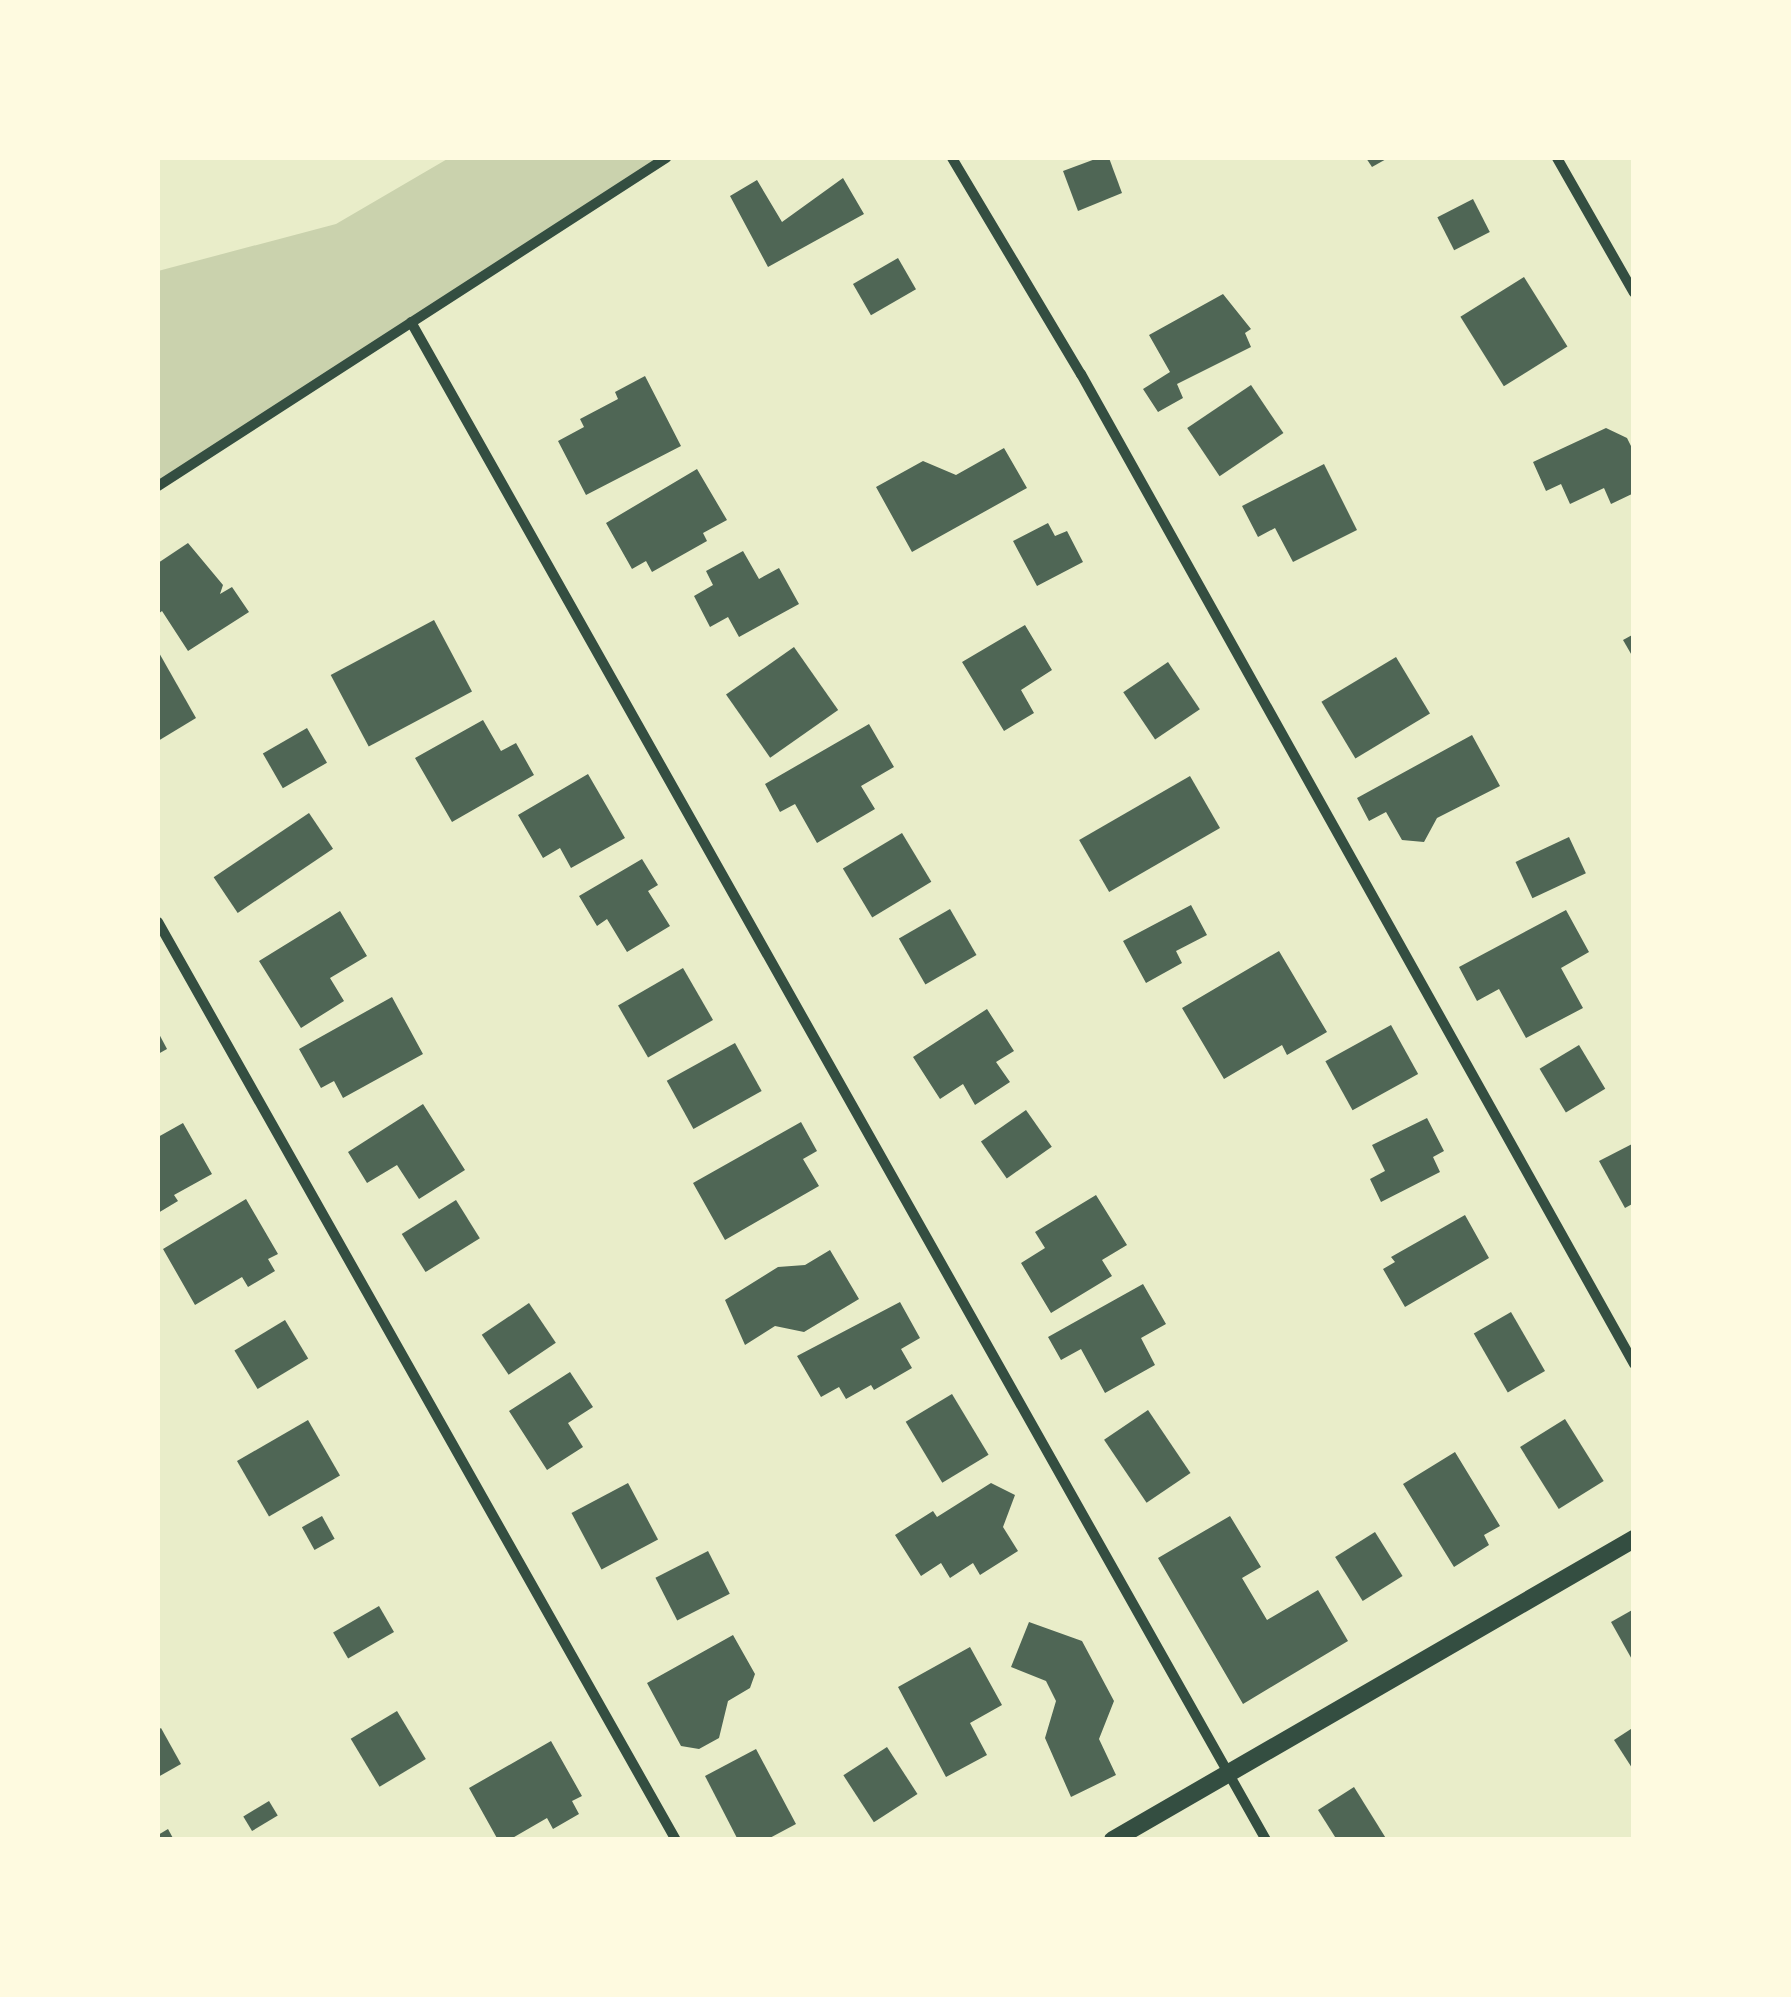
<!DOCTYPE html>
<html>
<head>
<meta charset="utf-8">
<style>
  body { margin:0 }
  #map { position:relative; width:1791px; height:1997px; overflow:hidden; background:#e9edc9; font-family:"Libre Baskerville",serif }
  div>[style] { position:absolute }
  .green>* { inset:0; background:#cad2ad }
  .building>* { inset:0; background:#4f6655; transform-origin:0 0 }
  .minor>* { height:10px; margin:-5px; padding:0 5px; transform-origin:5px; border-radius:5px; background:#344e41 }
  .tertiary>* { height:18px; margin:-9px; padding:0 9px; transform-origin:9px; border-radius:9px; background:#344e41 }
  span { translate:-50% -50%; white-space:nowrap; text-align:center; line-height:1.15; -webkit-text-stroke:9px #fefae0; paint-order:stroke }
  .frame { position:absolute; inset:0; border:160px solid #fefae0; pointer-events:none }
</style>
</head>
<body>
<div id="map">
  <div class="green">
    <div style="clip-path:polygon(449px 158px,666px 158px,158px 486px,158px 271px,336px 224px)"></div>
  </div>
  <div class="building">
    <div style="clip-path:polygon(1098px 158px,1109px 158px,1122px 193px,1078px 211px,1063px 171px)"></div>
    <div style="clip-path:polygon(1366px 158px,1388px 158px,1372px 167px)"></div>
    <div style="clip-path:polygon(843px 178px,864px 214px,768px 267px,730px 196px,757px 180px,782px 222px)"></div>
    <div style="left:1473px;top:199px;width:37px;height:40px;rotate:63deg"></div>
    <div style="left:898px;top:258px;width:36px;height:52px;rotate:60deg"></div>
    <div style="left:1524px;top:277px;width:82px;height:75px;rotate:58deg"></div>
    <div style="clip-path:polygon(1223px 294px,1251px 329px,1245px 333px,1251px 347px,1177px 384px,1183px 398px,1158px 412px,1143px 389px,1170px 372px,1149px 335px)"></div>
    <div style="clip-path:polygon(645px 376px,681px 446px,586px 495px,558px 441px,584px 427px,580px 419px,618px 399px,615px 392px)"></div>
    <div style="left:1251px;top:385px;width:58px;height:77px;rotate:56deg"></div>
    <div style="clip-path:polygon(1606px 428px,1627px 438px,1634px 452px,1634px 493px,1611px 504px,1604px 488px,1570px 504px,1561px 484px,1546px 491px,1533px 462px)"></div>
    <div style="clip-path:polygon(1004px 448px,1027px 488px,912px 552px,876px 487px,923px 461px,956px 475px)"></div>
    <div style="clip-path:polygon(1324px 464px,1357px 530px,1293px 562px,1275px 528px,1258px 537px,1242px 506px)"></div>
    <div style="clip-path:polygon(697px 469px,727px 520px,703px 533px,707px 541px,652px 572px,646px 561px,632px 569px,606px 523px)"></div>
    <div style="clip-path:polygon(1048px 523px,1055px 536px,1067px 531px,1083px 562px,1037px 586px,1013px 541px)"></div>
    <div style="clip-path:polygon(188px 543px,223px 585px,220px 594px,232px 587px,249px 612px,188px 651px,162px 611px,158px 614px,158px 563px)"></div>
    <div style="clip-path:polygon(743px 551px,759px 579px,779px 568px,799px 604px,739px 637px,728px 617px,710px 627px,694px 596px,713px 585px,706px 571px)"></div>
    <div style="left:434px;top:620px;width:81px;height:117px;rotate:62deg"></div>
    <div style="clip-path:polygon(1025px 625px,1052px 670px,1021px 690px,1034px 713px,1004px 731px,962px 662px)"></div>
    <div style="clip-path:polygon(1634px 634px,1634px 659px,1623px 640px)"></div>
    <div style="left:794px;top:647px;width:77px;height:83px;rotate:55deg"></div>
    <div style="clip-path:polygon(158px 651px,196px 718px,158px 741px)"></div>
    <div style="left:1396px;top:657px;width:66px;height:87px;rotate:59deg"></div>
    <div style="left:1168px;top:662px;width:57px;height:54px;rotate:56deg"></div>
    <div style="clip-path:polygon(483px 720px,501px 751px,516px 743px,534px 775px,452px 822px,415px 758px)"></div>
    <div style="clip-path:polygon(869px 724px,894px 767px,861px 786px,875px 809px,817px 843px,795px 804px,780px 812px,765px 784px)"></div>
    <div style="left:307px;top:728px;width:40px;height:51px;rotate:60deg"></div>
    <div style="clip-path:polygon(1472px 735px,1500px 786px,1437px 818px,1424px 842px,1402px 840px,1386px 812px,1369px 821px,1357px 798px)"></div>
    <div style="clip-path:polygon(588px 774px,625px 838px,571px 868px,560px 848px,543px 858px,518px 815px)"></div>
    <div style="left:1190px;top:776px;width:60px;height:128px;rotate:60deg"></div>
    <div style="left:309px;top:813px;width:43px;height:115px;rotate:56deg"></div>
    <div style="left:902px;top:833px;width:57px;height:69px;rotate:59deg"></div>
    <div style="left:1569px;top:837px;width:40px;height:59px;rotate:65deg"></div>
    <div style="clip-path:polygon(642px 859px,658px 885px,648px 891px,670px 926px,627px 952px,607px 919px,597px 926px,579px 896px)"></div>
    <div style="clip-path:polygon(1191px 905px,1207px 935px,1176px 951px,1182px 963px,1146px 983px,1123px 941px)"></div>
    <div style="left:950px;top:909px;width:53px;height:59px;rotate:60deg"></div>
    <div style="clip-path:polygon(1566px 910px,1589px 952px,1561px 968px,1583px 1008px,1526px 1038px,1499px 989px,1477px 1001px,1459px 967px)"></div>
    <div style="clip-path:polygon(340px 911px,367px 956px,330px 978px,344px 1001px,301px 1028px,259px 961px)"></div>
    <div style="clip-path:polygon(1279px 951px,1327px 1032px,1287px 1055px,1282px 1045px,1224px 1079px,1182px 1008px)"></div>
    <div style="left:683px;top:968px;width:60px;height:75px;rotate:60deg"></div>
    <div style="clip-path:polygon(392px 997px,423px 1054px,343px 1098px,334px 1081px,321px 1088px,299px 1049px)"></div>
    <div style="clip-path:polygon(987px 1009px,1014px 1051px,996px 1062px,1010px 1082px,975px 1105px,963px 1084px,940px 1099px,913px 1057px)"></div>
    <div style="left:1391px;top:1025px;width:56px;height:75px;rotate:61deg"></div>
    <div style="clip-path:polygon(158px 1032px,167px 1049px,158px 1054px)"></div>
    <div style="left:735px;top:1043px;width:55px;height:78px;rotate:61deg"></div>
    <div style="left:1579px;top:1045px;width:51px;height:46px;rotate:59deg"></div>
    <div style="clip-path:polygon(423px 1104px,465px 1170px,419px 1199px,397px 1165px,367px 1183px,348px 1152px)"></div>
    <div style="left:1026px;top:1110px;width:45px;height:55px;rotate:55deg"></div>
    <div style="clip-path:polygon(1427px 1118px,1444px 1151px,1433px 1157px,1440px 1172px,1381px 1202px,1370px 1179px,1385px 1171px,1372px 1145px)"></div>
    <div style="clip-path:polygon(801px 1122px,817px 1151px,803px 1159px,819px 1186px,725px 1240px,693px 1183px)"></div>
    <div style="clip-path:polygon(183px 1123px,212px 1174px,174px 1195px,178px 1201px,158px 1213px,158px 1137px)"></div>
    <div style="clip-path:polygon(1634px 1143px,1634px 1203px,1625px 1208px,1599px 1161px)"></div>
    <div style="clip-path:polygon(1096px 1195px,1127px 1245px,1102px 1260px,1112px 1276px,1051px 1313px,1021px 1263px,1045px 1248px,1035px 1232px)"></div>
    <div style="clip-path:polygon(246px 1199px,278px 1254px,268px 1259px,275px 1271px,248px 1287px,242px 1277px,195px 1305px,163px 1249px)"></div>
    <div style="left:456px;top:1200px;width:45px;height:64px;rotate:58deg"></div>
    <div style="clip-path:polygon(1465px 1215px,1489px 1258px,1405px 1307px,1383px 1269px,1395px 1262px,1391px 1257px)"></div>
    <div style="clip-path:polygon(830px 1250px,859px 1299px,804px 1332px,775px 1326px,745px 1345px,725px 1300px,778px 1267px,805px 1265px)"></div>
    <div style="clip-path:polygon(1143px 1284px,1166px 1324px,1141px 1338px,1155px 1365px,1105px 1393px,1081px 1349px,1061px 1360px,1048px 1337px)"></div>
    <div style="clip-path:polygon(900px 1302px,920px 1338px,901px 1349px,912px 1368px,874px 1390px,871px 1385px,846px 1399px,839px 1387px,821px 1397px,797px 1356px)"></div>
    <div style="left:529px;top:1303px;width:48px;height:57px;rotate:56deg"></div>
    <div style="left:1511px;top:1312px;width:68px;height:43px;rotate:60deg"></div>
    <div style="left:285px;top:1320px;width:45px;height:59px;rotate:59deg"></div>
    <div style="clip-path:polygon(570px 1372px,593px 1407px,568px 1423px,583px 1447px,547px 1470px,509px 1411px)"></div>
    <div style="left:952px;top:1394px;width:71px;height:54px;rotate:59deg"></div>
    <div style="left:1148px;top:1410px;width:76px;height:53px;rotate:56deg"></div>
    <div style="left:1565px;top:1419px;width:73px;height:53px;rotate:58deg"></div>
    <div style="left:308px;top:1420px;width:64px;height:82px;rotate:60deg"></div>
    <div style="clip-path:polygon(1455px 1452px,1500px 1526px,1484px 1535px,1489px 1545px,1454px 1567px,1403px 1484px)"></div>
    <div style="left:628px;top:1483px;width:64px;height:64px;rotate:62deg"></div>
    <div style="clip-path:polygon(991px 1483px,1015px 1495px,1003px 1527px,1018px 1551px,980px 1575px,973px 1563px,950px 1578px,941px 1563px,921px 1576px,895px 1535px,933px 1511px,937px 1517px)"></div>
    <div style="left:322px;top:1516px;width:26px;height:23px;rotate:61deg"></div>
    <div style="clip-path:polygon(1230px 1516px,1261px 1567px,1242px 1578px,1267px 1620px,1318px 1590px,1348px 1641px,1243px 1704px,1158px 1558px)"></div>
    <div style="left:1375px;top:1532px;width:52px;height:47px;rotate:58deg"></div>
    <div style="left:708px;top:1551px;width:48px;height:59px;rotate:63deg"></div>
    <div style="left:379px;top:1606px;width:30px;height:53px;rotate:60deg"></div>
    <div style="clip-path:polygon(1634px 1609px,1634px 1663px,1611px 1622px)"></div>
    <div style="clip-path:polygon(1029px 1622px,1082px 1641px,1114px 1701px,1099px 1739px,1116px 1775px,1071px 1797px,1045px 1738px,1056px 1701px,1046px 1681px,1011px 1667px)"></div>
    <div style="clip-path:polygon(733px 1635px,755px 1674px,750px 1688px,728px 1701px,719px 1738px,699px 1749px,681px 1746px,647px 1683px)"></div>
    <div style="clip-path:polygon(970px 1647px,1002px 1705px,970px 1723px,987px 1755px,946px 1777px,898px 1687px)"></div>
    <div style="left:397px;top:1711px;width:56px;height:54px;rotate:59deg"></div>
    <div style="clip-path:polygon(1634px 1727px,1634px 1771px,1614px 1740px)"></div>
    <div style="clip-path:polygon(161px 1728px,181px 1764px,158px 1777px,158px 1730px)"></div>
    <div style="clip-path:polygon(551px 1741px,582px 1796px,572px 1801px,579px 1814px,553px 1829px,547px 1818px,509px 1840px,498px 1840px,469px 1788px)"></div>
    <div style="left:887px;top:1747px;width:56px;height:52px;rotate:57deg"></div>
    <div style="clip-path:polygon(756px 1749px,796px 1824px,766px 1840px,738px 1840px,705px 1776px)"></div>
    <div style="clip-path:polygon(1354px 1787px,1387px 1840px,1337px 1840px,1318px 1810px)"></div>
    <div style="left:269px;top:1801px;width:17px;height:30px;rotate:59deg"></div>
    <div style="clip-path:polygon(168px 1829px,174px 1840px,158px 1840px,158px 1835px)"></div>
  </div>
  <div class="minor">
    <div style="left:952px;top:158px;width:252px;rotate:59.2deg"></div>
    <div style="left:1081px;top:374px;width:1134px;rotate:60.81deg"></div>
    <div style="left:1557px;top:158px;width:155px;rotate:60.3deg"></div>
    <div style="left:411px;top:322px;width:1742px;rotate:60.61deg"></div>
    <div style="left:158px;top:486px;width:605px;rotate:-32.85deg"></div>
    <div style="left:158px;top:922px;width:1054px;rotate:60.57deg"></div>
  </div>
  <div class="tertiary">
    <div style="left:1113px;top:1840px;width:602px;rotate:-30.02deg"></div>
  </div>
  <div class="frame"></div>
</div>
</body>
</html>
